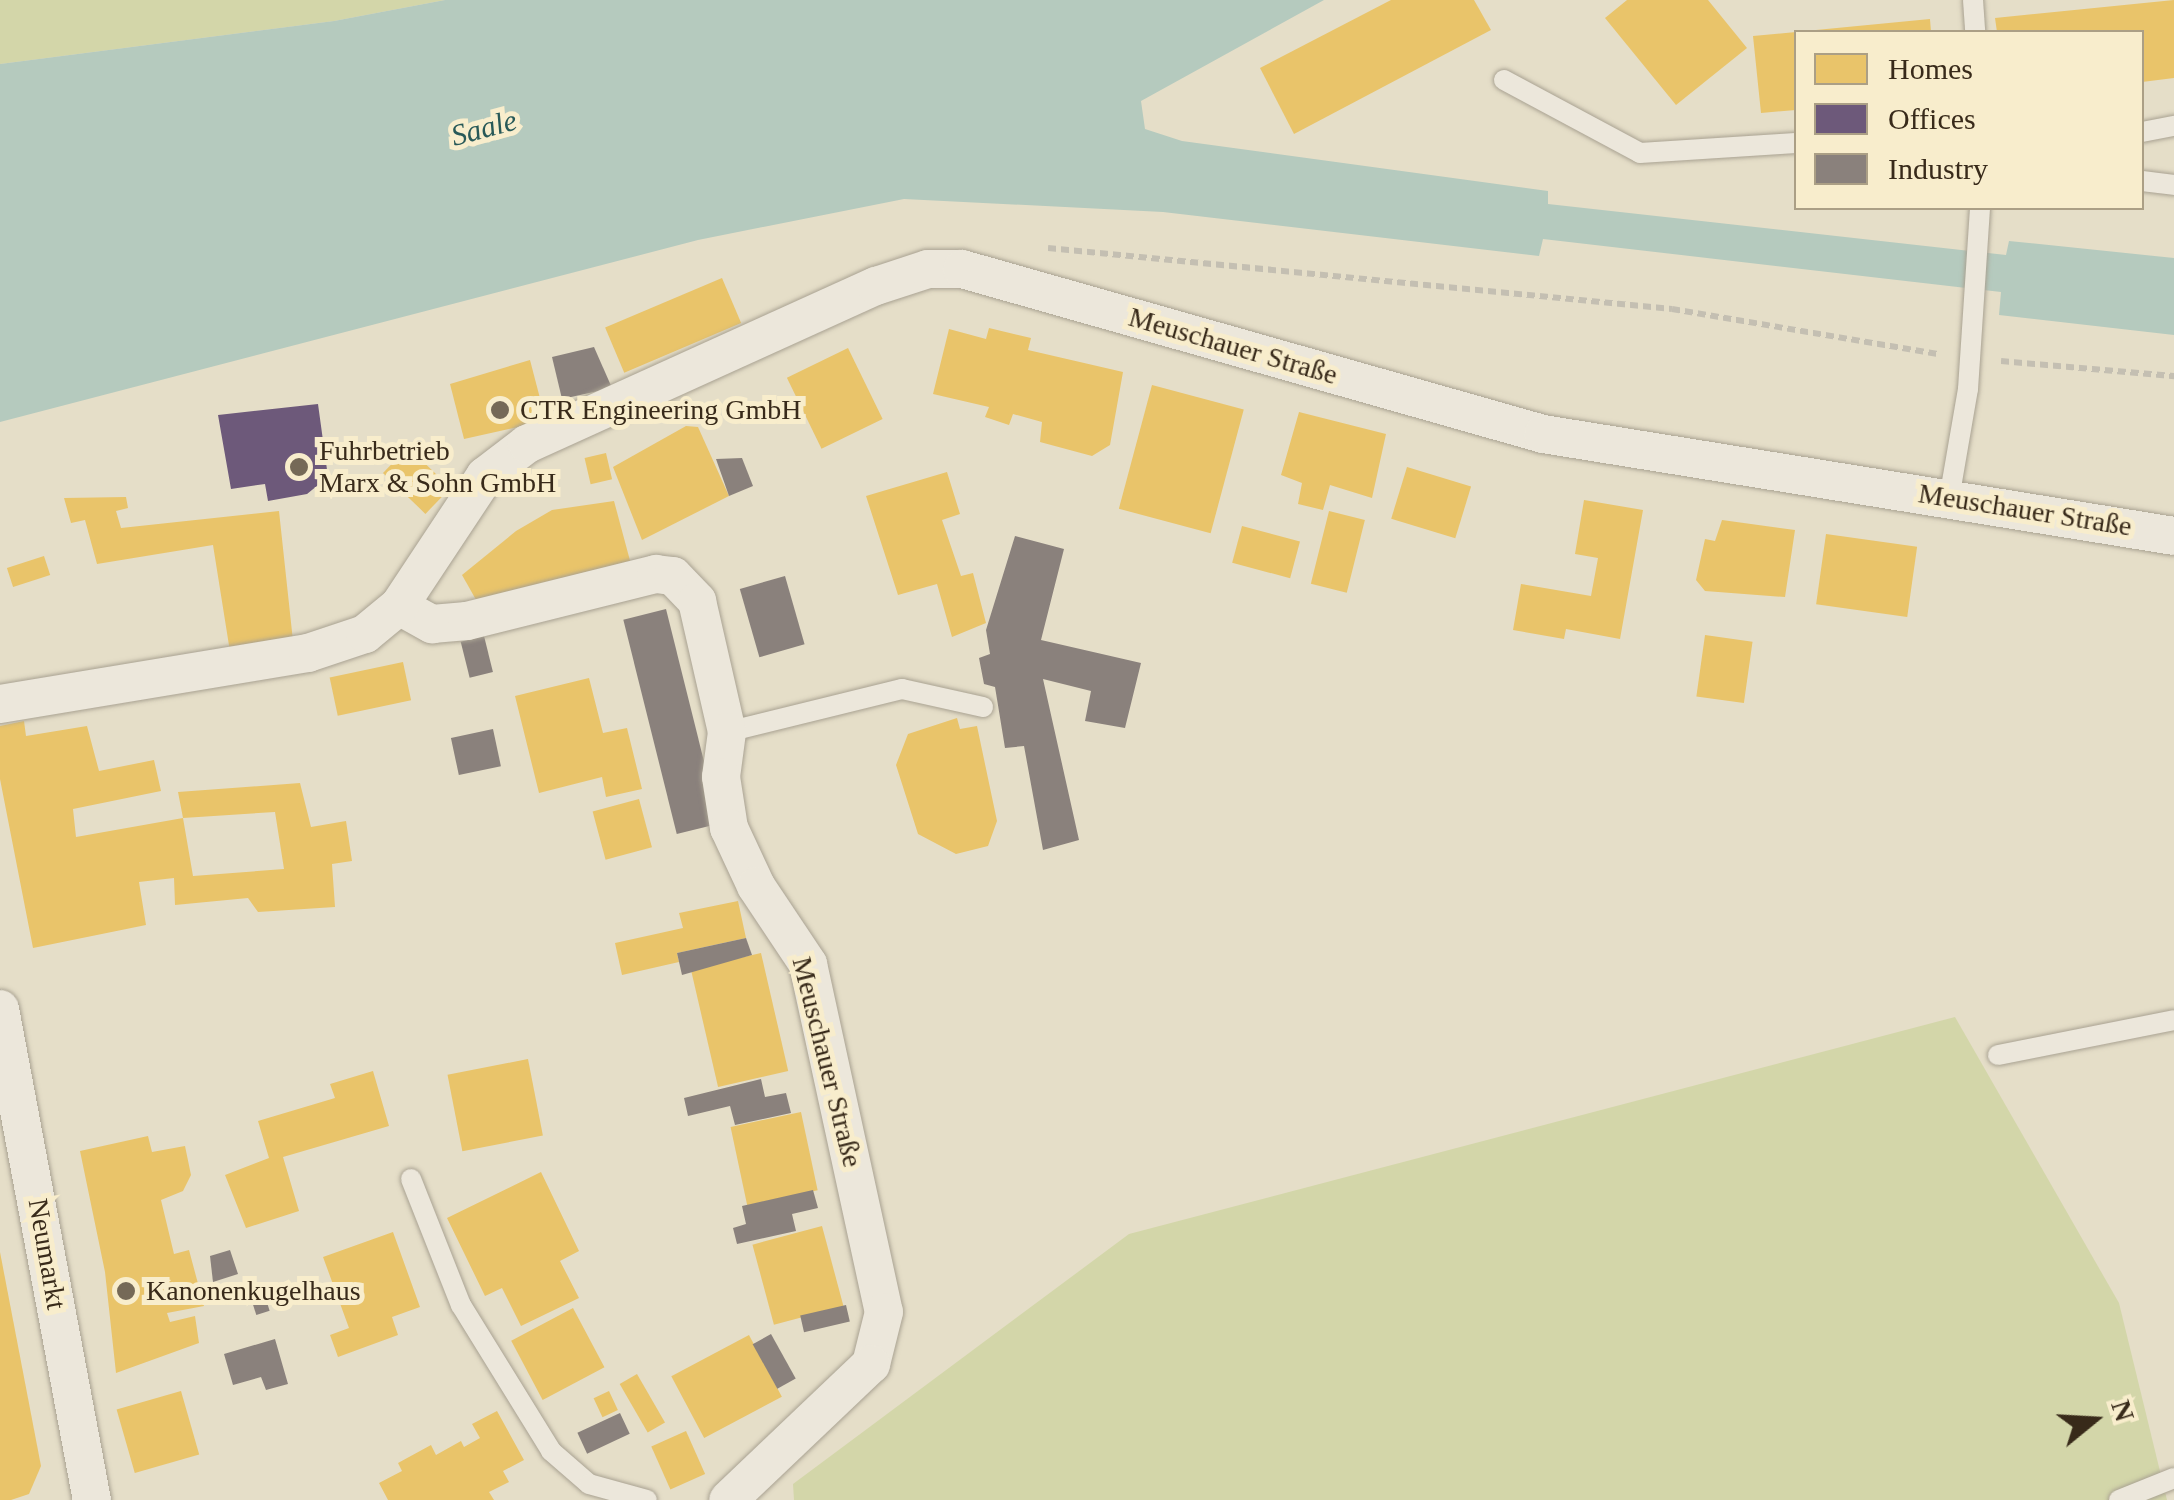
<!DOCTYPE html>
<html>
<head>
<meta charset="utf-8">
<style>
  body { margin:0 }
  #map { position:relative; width:2174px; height:1500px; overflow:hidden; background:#e5dec8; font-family:Georgia,serif }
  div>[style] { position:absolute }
  .green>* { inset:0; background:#d3d6a9 }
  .water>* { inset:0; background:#b5cabe }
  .homes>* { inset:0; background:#e9c46a; transform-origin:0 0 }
  .offices>* { inset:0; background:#6d597a }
  .industry>* { inset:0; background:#8a817c; transform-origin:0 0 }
  .path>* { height:6px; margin-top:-3px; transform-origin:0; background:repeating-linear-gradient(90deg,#c4bfb2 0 8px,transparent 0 13px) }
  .roads { filter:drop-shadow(0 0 2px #a9a292) drop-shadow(0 0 2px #a9a292) }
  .lane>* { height:20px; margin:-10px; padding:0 10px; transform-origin:10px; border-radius:10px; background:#ece7db }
  .street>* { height:38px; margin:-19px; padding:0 19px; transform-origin:19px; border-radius:19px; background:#ece7db }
  .dots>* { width:28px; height:28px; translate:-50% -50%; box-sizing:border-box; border:5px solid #f8edcc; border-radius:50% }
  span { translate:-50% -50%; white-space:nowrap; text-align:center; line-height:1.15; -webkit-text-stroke:10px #f8edcc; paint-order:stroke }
  .street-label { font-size:28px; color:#382a1a }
  .poi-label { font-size:28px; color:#382a1a }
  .left { translate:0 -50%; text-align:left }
  .water-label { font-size:30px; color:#285958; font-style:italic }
  .legend { position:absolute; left:1794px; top:30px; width:350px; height:180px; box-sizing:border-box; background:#f8edcc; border:2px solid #ab9f85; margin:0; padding:12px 18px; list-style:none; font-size:30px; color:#382a1a }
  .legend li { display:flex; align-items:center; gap:20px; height:50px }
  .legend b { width:50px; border:2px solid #ab9f85 }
  .north { position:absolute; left:2044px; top:1370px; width:100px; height:100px; -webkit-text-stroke:8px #f8edcc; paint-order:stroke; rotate:72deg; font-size:28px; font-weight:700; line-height:40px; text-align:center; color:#382a1a }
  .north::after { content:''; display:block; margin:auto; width:35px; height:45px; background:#382a1a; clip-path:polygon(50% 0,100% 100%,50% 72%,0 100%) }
</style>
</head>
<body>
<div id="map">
  <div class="green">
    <div style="clip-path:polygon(0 0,445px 0,334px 21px,0 64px)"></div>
    <div style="clip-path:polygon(1955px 1017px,2119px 1303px,2167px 1500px,794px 1500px,793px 1484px,1129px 1234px)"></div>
  </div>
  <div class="water">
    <div style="clip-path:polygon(445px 0,1324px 0,1141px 101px,1145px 129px,1182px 141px,1548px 191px,1548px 204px,2006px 255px,2009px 241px,2174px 258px,2174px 335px,1999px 315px,2001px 292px,1543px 239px,1539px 256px,1163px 212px,904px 199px,698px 240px,0 422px,0 64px,334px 21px)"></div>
  </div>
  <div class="homes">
    <div style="clip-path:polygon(1391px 0,1474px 0,1491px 30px,1294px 134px,1260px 68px)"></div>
    <div style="clip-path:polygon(1627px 0,1708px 0,1747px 48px,1676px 105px,1605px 18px)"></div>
    <div style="clip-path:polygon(2174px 0,2174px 78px,2142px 82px,2142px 32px,1997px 32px,1995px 18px)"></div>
    <div style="clip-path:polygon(1930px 19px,1931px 32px,1816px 32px,1816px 30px)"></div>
    <div style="clip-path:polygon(1796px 32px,1796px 110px,1761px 113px,1753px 36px)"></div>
    <div style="left:722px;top:278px;width:49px;height:127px;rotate:67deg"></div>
    <div style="clip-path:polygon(989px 328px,1031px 338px,1028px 350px,1123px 372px,1110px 445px,1092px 456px,1040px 442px,1042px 422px,1013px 414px,1009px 425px,985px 417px,989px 407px,933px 394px,949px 329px,986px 339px)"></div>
    <div style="left:848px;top:348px;width:79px;height:68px;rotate:64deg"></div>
    <div style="clip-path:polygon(530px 360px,542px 406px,527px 425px,464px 439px,450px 384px)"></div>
    <div style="left:1152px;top:385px;width:95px;height:128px;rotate:15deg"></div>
    <div style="clip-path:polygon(1299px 412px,1386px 434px,1372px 498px,1330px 485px,1323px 510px,1298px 504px,1302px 483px,1281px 475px)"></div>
    <div style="clip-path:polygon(686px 426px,698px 427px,729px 496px,642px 540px,613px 467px)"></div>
    <div style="left:408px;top:447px;width:59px;height:36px;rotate:44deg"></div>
    <div style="left:606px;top:453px;width:27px;height:22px;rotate:77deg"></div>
    <div style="left:1407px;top:467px;width:67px;height:54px;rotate:17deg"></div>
    <div style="clip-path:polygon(947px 472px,960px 514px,942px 520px,961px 576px,973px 573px,986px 623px,952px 637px,937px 584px,898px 595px,866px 496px)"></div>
    <div style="clip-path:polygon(126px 497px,128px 508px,116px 511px,121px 528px,279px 511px,293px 641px,231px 658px,213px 545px,97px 564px,85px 520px,71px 523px,64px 498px)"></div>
    <div style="clip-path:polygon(1584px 500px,1643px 510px,1620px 639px,1566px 629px,1564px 639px,1513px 630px,1521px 584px,1591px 596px,1598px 558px,1575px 554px)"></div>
    <div style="clip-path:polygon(614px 501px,632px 568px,479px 605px,462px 575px,516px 531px,552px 510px)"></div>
    <div style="left:1329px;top:511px;width:37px;height:75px;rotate:14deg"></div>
    <div style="clip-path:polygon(1722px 520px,1795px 530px,1785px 597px,1705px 591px,1696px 580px,1705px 539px,1715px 541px)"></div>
    <div style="left:1242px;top:526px;width:60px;height:38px;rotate:15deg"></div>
    <div style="left:1826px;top:534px;width:92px;height:71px;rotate:8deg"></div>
    <div style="left:44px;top:556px;width:20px;height:39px;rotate:72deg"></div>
    <div style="left:1705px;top:635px;width:48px;height:62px;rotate:8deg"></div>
    <div style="left:403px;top:662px;width:39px;height:75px;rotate:78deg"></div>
    <div style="clip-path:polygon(589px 678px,603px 733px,627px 728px,642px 789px,606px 797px,602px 777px,539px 793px,515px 696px)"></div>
    <div style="clip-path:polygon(957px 718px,960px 729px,977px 726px,997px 821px,988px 846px,956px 854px,918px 834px,896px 765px,908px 734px)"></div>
    <div style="clip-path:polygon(24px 721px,26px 736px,87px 726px,99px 771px,154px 760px,161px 791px,73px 809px,76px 837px,183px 818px,193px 876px,284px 869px,275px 812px,183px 818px,178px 792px,300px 783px,311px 827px,346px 821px,352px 861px,332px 864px,335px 907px,258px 912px,248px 898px,175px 905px,174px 878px,139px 882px,146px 925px,33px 948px,0 779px,0 726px)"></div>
    <div style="left:639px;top:799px;width:50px;height:48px;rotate:75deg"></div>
    <div style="clip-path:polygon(738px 901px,746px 938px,677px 953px,679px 962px,622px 975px,615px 943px,683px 928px,679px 913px)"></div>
    <div style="left:761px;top:953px;width:121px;height:72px;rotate:77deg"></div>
    <div style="left:528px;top:1059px;width:78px;height:82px;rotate:79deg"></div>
    <div style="clip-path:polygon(373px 1071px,389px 1126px,283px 1157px,299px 1211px,246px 1228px,225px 1175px,269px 1158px,258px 1121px,335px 1098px,330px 1084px)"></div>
    <div style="left:801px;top:1112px;width:80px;height:72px;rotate:78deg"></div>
    <div style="clip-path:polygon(148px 1136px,152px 1152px,185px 1146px,191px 1175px,183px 1191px,161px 1200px,174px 1254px,189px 1250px,204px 1306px,167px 1313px,170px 1322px,195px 1316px,199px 1343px,116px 1373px,105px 1272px,80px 1151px)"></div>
    <div style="clip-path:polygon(541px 1172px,579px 1251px,560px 1261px,579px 1298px,521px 1326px,502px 1288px,485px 1296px,447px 1218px)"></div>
    <div style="left:822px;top:1226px;width:83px;height:72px;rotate:75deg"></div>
    <div style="clip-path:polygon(393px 1232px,420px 1307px,392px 1317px,398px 1335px,338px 1357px,330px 1335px,349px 1328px,323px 1257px)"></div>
    <div style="clip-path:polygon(0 1252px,41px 1466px,29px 1494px,11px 1500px,0 1500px)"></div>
    <div style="left:573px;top:1308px;width:67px;height:70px;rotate:62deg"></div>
    <div style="left:749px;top:1335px;width:70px;height:88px;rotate:62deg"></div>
    <div style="left:637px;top:1374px;width:56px;height:20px;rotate:60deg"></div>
    <div style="left:181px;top:1391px;width:66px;height:67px;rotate:74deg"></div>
    <div style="left:609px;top:1391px;width:21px;height:17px;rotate:65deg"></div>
    <div style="clip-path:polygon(497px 1411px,524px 1460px,503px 1471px,509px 1482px,489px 1492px,494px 1500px,388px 1500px,379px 1483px,402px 1471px,398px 1463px,431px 1445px,436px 1455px,461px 1441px,464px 1447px,480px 1438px,472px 1424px)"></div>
    <div style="left:686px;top:1431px;width:47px;height:38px;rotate:66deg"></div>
  </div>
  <div class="offices">
    <div style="clip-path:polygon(318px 404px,328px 477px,307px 494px,268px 501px,265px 484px,231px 489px,218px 415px)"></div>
  </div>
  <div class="industry">
    <div style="clip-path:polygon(594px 347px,612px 388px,562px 399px,552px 357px)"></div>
    <div style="clip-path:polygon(742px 458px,753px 486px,729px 496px,716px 459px)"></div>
    <div style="clip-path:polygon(1015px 536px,1064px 549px,1041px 640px,1141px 663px,1125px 728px,1085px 721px,1091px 691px,1043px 679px,1079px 840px,1043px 850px,1024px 746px,1005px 748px,995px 687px,984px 684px,979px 658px,990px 654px,986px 630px)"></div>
    <div style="left:785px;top:576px;width:71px;height:47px;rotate:74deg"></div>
    <div style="left:666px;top:609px;width:221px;height:44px;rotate:76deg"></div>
    <div style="left:484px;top:636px;width:37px;height:24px;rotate:76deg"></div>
    <div style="left:493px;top:729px;width:38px;height:43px;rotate:78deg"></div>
    <div style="clip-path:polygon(746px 938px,752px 955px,682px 975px,677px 953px)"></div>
    <div style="clip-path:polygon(761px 1079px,765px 1097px,786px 1093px,791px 1113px,735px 1125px,730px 1106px,688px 1116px,684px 1098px)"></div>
    <div style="clip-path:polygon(813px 1190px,818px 1208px,792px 1214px,796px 1231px,737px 1244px,733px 1228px,746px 1224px,742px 1206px)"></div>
    <div style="clip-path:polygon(230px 1250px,238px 1274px,213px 1282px,210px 1256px)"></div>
    <div style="left:261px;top:1284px;width:28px;height:14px;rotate:72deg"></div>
    <div style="left:846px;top:1305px;width:17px;height:47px;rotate:77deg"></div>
    <div style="left:771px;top:1334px;width:51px;height:21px;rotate:61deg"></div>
    <div style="clip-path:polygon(275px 1339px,288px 1384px,266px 1390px,261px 1377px,233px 1385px,224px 1354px)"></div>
    <div style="left:620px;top:1413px;width:23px;height:47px;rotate:65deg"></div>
  </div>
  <div class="path">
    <div style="left:1048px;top:248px;width:627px;rotate:5.58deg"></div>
    <div style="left:1672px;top:309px;width:271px;rotate:9.6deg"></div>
    <div style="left:2001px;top:361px;width:174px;rotate:5deg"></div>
  </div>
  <div class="roads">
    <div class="lane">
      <div style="left:1973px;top:0;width:32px;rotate:86deg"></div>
      <div style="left:1504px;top:80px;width:154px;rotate:28.2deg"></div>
      <div style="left:1640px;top:153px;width:156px;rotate:-3.7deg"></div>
      <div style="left:2142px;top:132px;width:33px;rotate:-11deg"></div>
      <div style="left:2142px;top:181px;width:32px;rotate:7deg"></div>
      <div style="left:1949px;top:499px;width:112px;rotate:-80.2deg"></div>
      <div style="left:1968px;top:389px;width:181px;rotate:-86.2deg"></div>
      <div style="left:727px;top:732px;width:180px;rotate:-13.8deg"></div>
      <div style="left:902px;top:689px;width:83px;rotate:12.5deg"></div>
      <div style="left:1998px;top:1055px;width:179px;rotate:-11.2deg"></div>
      <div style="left:411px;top:1179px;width:136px;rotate:68.4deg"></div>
      <div style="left:461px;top:1305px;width:172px;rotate:58.3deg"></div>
      <div style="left:551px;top:1451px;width:50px;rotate:41deg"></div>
      <div style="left:589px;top:1484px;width:60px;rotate:15.4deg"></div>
      <div style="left:2119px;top:1500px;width:59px;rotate:-21.8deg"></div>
    </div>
    <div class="street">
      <div style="left:399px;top:606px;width:38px;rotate:29deg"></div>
      <div style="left:432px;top:624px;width:35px;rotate:-5deg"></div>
      <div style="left:467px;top:621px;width:195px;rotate:-14deg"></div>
      <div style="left:656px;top:574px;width:17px;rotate:7deg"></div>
      <div style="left:673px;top:576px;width:35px;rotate:46deg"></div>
      <div style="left:697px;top:601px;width:134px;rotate:77.1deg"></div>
      <div style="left:727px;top:732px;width:45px;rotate:97.6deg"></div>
      <div style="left:721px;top:777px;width:52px;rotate:81.1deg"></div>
      <div style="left:729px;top:828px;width:64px;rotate:65deg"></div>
      <div style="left:756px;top:886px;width:94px;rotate:56.3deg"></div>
      <div style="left:808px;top:964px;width:356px;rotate:77.7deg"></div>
      <div style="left:884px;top:1312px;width:54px;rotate:104deg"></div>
      <div style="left:871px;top:1364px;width:197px;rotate:136.4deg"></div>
      <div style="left:0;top:704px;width:312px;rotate:-9.4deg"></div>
      <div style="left:308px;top:653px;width:60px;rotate:-18.4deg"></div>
      <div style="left:365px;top:634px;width:44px;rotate:-39.5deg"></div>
      <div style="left:399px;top:606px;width:156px;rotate:-56.5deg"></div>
      <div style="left:485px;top:476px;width:53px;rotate:-37.3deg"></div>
      <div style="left:527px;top:444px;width:383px;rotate:-24.4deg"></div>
      <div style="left:876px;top:286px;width:55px;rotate:-18.1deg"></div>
      <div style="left:928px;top:269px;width:34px"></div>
      <div style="left:962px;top:269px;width:604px;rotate:15.85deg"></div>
      <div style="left:1543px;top:434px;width:639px;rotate:9.18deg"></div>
      <div style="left:0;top:1009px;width:500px;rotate:79.4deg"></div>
    </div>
  </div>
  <div class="dots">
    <div style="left:500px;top:410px;background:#756957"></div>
    <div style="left:299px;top:467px;background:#756957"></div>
    <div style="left:126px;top:1291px;background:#756957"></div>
  </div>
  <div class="street-label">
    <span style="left:1233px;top:346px;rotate:16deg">Meuschauer Straße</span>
    <span style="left:2025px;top:510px;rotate:9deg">Meuschauer Straße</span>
    <span style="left:827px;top:1062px;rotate:76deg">Meuschauer Straße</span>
    <span style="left:47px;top:1254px;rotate:80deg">Neumarkt</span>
  </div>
  <div class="poi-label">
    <span class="left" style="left:520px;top:410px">CTR Engineering GmbH</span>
    <span class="left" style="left:319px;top:467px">Fuhrbetrieb<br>Marx &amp; Sohn GmbH</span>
    <span class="left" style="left:146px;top:1291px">Kanonenkugelhaus</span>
  </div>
  <div class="water-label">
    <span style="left:484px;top:128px;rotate:-15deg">Saale</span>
  </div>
  <ul class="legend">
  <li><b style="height:28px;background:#e9c46a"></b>Homes</li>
  <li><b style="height:28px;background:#6d597a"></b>Offices</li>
  <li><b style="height:28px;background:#8a817c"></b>Industry</li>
  </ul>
  <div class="north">N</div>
</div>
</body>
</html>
